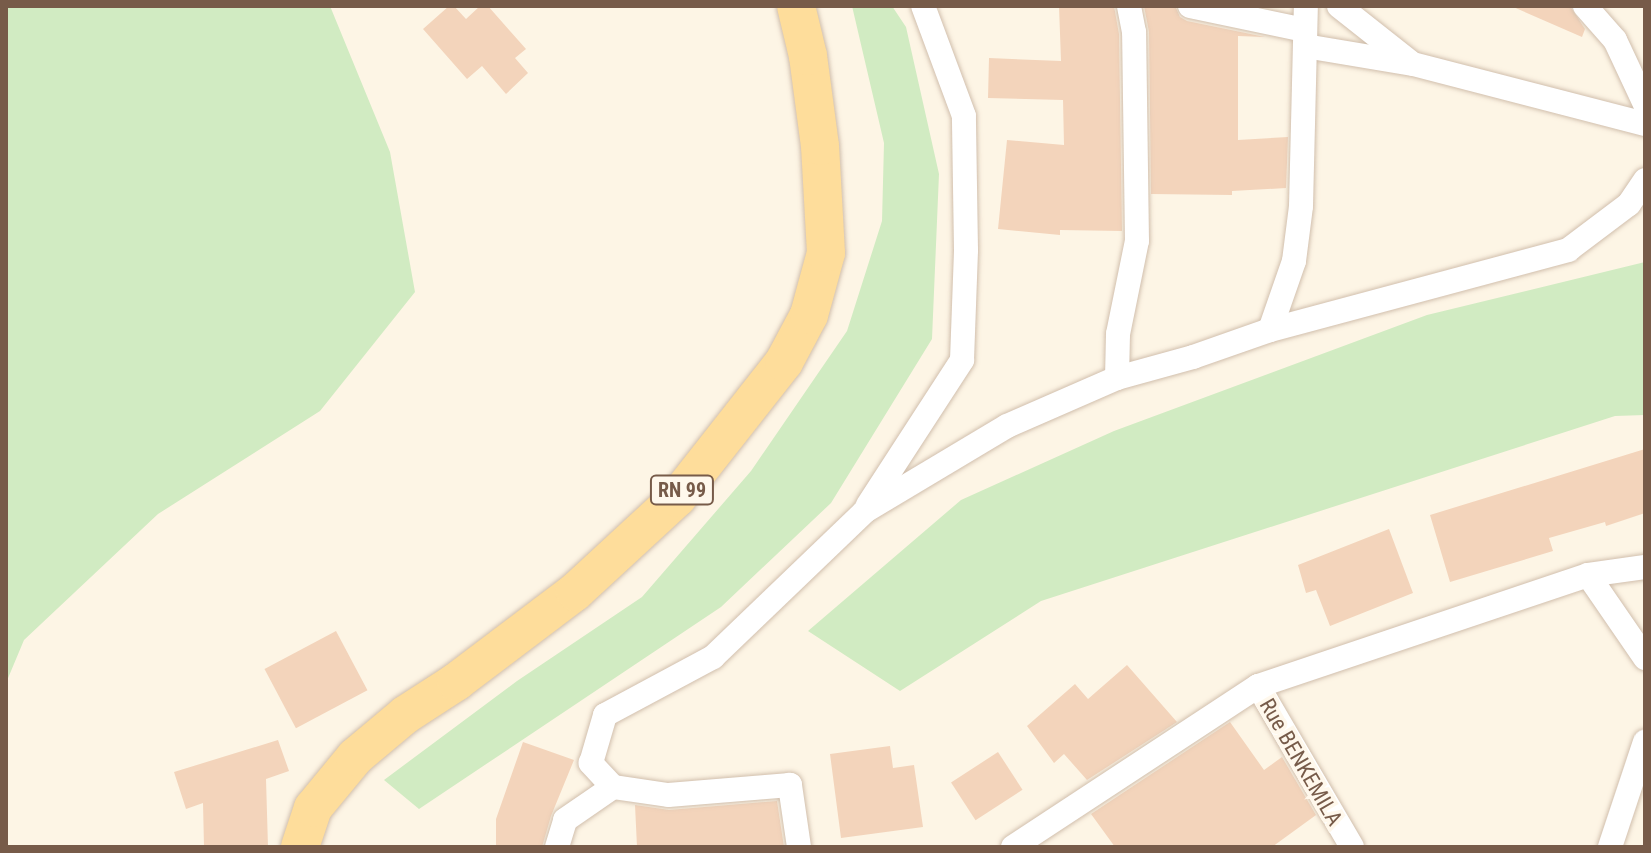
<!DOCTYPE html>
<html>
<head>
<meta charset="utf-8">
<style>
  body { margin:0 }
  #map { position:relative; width:1651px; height:853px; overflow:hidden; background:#fdf5e5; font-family:"Roboto Condensed",sans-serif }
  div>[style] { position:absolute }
  .green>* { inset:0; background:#d1ebc2 }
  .building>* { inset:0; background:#f3d4bb; transform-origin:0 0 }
  .roads { filter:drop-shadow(0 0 2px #d1bfad) drop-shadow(0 0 2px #d1bfad) }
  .street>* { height:24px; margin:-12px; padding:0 12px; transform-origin:12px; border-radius:12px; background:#fff }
  .primary>* { height:38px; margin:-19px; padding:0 19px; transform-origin:19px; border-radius:19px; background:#fedd9b }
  span { translate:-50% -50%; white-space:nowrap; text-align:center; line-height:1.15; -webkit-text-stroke:7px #fff8ec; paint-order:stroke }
  .shield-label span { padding:2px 6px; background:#fff8ec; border:2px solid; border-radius:6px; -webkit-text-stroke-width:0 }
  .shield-label { font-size:20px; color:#775b49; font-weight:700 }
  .street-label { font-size:22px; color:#775b49 }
  .frame { position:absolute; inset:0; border:8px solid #775b49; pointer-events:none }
</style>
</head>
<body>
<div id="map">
  <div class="green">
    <div style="clip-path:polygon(6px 6px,330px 6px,390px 152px,415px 292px,320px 411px,158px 514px,24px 640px,6px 683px)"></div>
    <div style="clip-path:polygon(852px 6px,892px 6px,906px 27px,939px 174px,932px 339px,831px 503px,721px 607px,419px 809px,384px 780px,517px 681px,642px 597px,751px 471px,847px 331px,882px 221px,884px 143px)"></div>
    <div style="clip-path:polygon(1645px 262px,1645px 415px,1615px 416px,1041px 601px,900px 691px,808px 631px,961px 500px,1114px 431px,1427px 315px)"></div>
  </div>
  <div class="building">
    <div style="clip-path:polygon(449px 6px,454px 6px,466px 19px,480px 6px,488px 6px,526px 49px,515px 58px,528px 73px,506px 94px,482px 66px,467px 79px,423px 29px)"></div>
    <div style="clip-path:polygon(1059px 6px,1114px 6px,1119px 34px,1122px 231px,1060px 230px,1060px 235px,998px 229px,1007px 140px,1064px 145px,1063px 100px,988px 98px,989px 58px,1061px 61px)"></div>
    <div style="clip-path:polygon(1144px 6px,1175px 6px,1180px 17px,1187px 21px,1265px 37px,1238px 36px,1238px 140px,1288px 137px,1286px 188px,1232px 191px,1232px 195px,1151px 194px,1149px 32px)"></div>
    <div style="clip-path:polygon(1511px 6px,1570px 6px,1585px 29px,1582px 37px)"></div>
    <div style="clip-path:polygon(1645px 449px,1645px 513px,1606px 526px,1605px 522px,1549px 538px,1553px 551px,1450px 582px,1430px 515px)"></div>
    <div style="clip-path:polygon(1389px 529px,1413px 593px,1330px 626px,1316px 590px,1306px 593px,1298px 565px)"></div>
    <div style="left:336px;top:631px;width:67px;height:81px;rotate:62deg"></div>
    <div style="clip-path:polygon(1127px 665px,1177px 722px,1087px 780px,1064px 754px,1054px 763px,1027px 726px,1075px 684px,1088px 699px)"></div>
    <div style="clip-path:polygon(1230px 722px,1264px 770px,1282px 757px,1316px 815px,1272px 847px,1115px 847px,1091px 814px)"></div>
    <div style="clip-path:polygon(278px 740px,289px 771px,266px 779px,268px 847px,204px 847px,203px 803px,186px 809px,174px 772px)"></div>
    <div style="clip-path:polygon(523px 742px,574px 760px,551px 816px,542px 847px,496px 847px,496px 819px)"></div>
    <div style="clip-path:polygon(890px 746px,893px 768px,914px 765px,923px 827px,841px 838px,830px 754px)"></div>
    <div style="left:998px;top:752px;width:45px;height:56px;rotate:57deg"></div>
    <div style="clip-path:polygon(777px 801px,784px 847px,637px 847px,635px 805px,669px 810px)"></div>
  </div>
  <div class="roads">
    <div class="street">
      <div style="left:1190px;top:6px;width:117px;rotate:11.8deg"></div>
      <div style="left:1339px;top:6px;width:90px;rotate:38.3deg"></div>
      <div style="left:1585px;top:6px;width:45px;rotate:48.6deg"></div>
      <div style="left:1615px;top:40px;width:71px;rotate:64.9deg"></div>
      <div style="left:1305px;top:46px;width:109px;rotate:9.5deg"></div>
      <div style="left:1413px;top:64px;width:240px;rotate:14.5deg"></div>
      <div style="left:1270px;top:330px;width:73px;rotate:-70.8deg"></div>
      <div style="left:1294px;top:261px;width:55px;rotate:-82.7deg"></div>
      <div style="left:1301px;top:206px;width:200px;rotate:-88.6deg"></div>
      <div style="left:1117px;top:378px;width:44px;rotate:-88.7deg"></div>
      <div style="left:1118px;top:334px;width:95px;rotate:-78.5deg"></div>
      <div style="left:1137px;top:241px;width:209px;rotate:-90.8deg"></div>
      <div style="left:1134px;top:32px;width:26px;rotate:-101deg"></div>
      <div style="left:868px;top:505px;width:173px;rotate:-57deg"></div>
      <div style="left:962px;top:360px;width:110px;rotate:-87.9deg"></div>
      <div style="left:966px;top:250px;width:134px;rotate:-90.9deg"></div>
      <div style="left:964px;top:116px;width:117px;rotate:-110.4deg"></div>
      <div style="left:1588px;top:575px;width:58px;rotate:-8deg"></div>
      <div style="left:1258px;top:686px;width:186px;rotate:59.7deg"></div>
      <div style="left:557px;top:847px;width:28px;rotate:-73deg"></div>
      <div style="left:565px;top:820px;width:58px;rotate:-34.5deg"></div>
      <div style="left:799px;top:847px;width:63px;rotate:-98.3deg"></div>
      <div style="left:790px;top:785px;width:122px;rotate:175.3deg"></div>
      <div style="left:668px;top:795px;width:56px;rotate:-171.7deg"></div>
      <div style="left:613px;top:787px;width:33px;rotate:-133deg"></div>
      <div style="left:591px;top:763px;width:50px;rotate:-73.7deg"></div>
      <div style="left:605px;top:715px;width:123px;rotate:-28.2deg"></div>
      <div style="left:713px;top:657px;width:211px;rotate:-43.8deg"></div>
      <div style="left:865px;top:511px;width:165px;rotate:-30.9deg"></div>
      <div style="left:1007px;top:426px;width:120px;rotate:-23.6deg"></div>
      <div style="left:1117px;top:378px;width:79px;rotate:-15.4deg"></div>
      <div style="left:1193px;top:357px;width:82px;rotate:-19.3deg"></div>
      <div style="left:1270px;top:330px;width:309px;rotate:-15deg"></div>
      <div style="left:1568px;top:250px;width:76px;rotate:-37deg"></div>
      <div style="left:1629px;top:204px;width:29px;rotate:-56deg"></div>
      <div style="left:1013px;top:847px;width:293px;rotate:-33.3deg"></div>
      <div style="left:1258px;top:686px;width:348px;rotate:-18.6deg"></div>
      <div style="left:1588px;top:575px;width:101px;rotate:55.5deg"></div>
      <div style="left:1610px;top:847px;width:111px;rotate:-71.6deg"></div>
    </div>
    <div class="primary">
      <div style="left:300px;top:847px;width:41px;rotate:-71.6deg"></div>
      <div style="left:313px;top:808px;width:66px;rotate:-50.5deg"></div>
      <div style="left:355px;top:757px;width:65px;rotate:-40deg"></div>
      <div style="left:405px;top:715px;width:61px;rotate:-32.9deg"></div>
      <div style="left:456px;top:682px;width:149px;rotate:-37.1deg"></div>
      <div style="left:575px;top:592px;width:139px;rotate:-42.7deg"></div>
      <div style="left:677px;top:498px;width:173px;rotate:-51.8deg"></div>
      <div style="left:784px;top:362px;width:53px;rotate:-62deg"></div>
      <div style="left:809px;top:315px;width:64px;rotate:-74.7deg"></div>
      <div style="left:826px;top:253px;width:107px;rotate:-93.2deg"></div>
      <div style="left:820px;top:146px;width:91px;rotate:-97.6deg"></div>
      <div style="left:808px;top:56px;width:51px;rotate:-103.5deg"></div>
    </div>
  </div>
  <div class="shield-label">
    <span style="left:682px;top:490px">RN 99</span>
  </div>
  <div class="street-label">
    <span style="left:1301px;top:762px;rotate:60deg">Rue BENKEMILA</span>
  </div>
  <div class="frame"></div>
</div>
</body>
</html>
